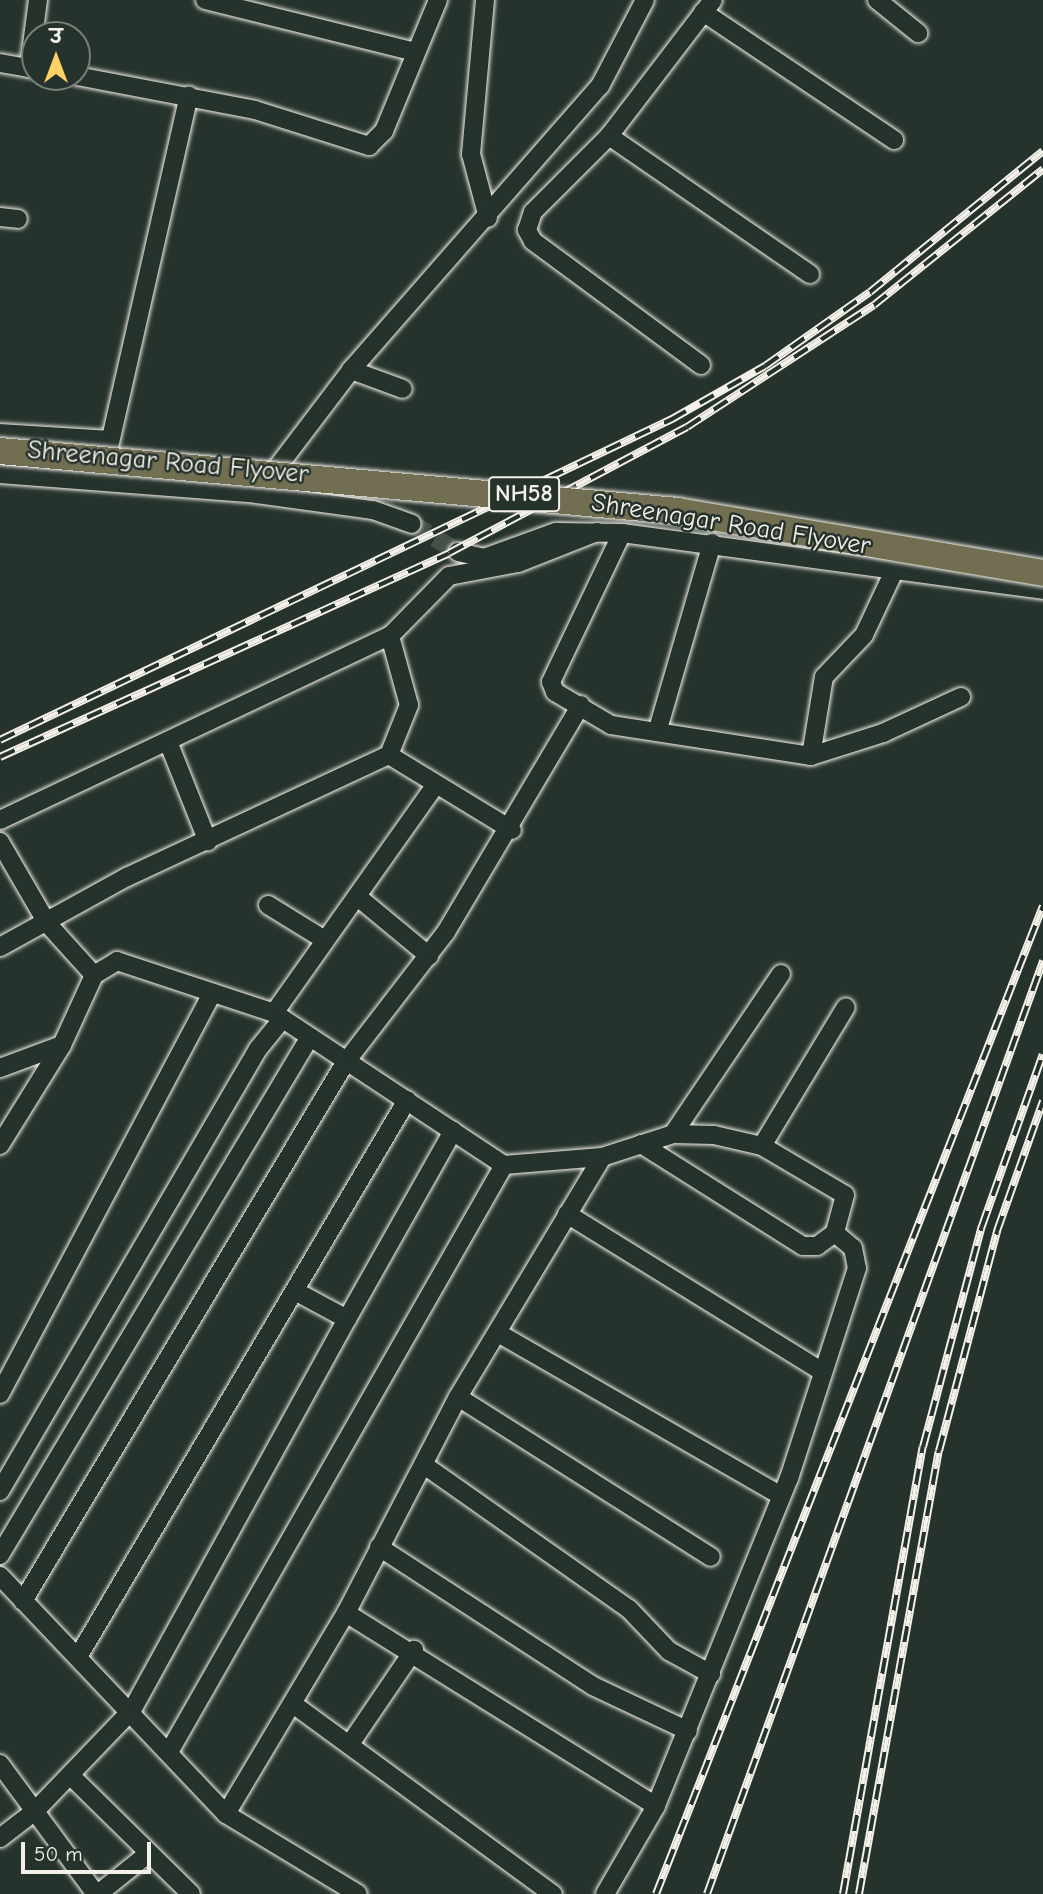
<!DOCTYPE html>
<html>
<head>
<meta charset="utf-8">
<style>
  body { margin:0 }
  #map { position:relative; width:1043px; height:1894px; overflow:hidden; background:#26332d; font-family:"Comic Neue","Playpen Sans Deva",sans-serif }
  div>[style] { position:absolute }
  .minor-tunnel>* { height:18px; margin-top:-9px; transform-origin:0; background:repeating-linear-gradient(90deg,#455049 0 18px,transparent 0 27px) }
  .roads { filter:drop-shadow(0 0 2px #f4f1e8) drop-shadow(0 0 2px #f4f1e8) }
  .minor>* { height:18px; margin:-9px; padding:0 9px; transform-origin:9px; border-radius:9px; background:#26332d }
  .rail>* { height:8px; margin-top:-4px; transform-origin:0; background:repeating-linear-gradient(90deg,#26332d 0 16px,#f4f1e8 0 32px); box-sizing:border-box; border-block:2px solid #f4f1e8 }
  .bridges { filter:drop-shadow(0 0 2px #f4f1e8) drop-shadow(0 0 2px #f4f1e8) }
  .highway-bridge>* { height:26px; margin:-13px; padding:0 13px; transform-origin:13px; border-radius:13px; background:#726e52 }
  span { translate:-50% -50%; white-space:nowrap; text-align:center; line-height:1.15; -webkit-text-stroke:5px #26332d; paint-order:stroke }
  .shield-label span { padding:2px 5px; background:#26332d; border:2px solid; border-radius:5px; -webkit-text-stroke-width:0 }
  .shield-label { font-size:24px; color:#f4f1e8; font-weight:700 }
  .street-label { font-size:26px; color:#f4f1e8 }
  .north { position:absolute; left:21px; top:21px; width:70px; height:70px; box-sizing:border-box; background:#26332d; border:2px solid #787f78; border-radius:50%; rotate:0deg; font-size:19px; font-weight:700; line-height:28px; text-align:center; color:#f4f1e8 }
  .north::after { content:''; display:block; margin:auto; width:24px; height:32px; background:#ffd166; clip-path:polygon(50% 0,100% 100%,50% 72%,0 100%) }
  .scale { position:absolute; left:21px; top:1842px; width:130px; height:32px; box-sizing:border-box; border:4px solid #f4f1e8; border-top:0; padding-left:9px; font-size:21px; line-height:24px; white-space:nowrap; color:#f4f1e8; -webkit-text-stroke:5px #26332d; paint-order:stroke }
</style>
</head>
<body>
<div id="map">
  <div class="minor-tunnel">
    <div style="left:412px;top:524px;width:54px;rotate:31.3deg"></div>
  </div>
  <div class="roads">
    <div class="minor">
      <div style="left:205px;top:0;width:216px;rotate:13.9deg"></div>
      <div style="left:485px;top:0;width:155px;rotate:95.2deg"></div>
      <div style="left:471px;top:154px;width:66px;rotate:75.1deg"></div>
      <div style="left:877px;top:0;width:53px;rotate:38.8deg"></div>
      <div style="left:703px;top:12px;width:230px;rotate:33.8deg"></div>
      <div style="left:0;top:63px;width:36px;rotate:10deg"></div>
      <div style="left:29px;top:68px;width:69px;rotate:-82.5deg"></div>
      <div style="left:77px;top:76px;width:181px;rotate:10.8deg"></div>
      <div style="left:255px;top:110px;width:120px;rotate:17.5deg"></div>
      <div style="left:369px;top:146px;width:21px;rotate:-45deg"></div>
      <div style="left:384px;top:131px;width:142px;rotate:-67.6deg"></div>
      <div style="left:609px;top:136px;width:244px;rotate:34.5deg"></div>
      <div style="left:0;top:217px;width:18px;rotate:6deg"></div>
      <div style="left:701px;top:365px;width:209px;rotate:-143.6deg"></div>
      <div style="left:533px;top:241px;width:13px;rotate:-119deg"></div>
      <div style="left:527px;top:230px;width:19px;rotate:-72deg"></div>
      <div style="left:533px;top:212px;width:107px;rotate:-45deg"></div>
      <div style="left:609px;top:136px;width:171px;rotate:-52.6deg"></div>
      <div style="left:351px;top:370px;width:55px;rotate:20.1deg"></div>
      <div style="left:0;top:433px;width:110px;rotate:3.6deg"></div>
      <div style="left:104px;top:469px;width:383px;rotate:-77.2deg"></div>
      <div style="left:0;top:474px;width:258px;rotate:4.4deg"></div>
      <div style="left:257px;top:494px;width:117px;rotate:7.9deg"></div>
      <div style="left:373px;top:510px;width:41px;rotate:19.7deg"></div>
      <div style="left:257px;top:494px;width:156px;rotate:-52.8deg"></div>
      <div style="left:351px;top:370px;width:378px;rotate:-48.8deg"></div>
      <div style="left:600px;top:86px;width:97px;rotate:-62.4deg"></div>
      <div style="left:622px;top:533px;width:165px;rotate:115.5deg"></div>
      <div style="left:551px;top:682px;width:11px;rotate:68deg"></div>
      <div style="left:555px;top:692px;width:65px;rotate:30.5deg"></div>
      <div style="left:611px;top:725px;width:202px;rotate:8.8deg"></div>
      <div style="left:811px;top:756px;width:76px;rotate:-17.7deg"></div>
      <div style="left:883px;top:733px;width:86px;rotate:-24.8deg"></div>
      <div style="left:458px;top:552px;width:27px;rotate:13deg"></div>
      <div style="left:484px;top:558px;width:77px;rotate:-19.9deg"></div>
      <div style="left:556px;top:532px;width:66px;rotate:0.9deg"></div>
      <div style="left:622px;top:533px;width:425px;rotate:7.7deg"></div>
      <div style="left:658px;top:729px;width:194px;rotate:-73.8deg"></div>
      <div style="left:169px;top:744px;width:105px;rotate:68.3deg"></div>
      <div style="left:389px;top:755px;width:144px;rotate:31.4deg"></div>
      <div style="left:811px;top:756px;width:80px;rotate:-80.7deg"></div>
      <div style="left:824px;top:677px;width:58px;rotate:-46.4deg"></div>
      <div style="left:864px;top:635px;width:73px;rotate:-64.8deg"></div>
      <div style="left:0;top:820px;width:431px;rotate:-25.3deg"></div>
      <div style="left:390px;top:636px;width:84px;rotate:-45.5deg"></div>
      <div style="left:449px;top:576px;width:70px;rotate:-10.7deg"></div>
      <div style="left:518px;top:563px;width:85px;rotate:-21.4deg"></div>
      <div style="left:0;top:842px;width:94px;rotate:59.9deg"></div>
      <div style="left:47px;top:923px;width:70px;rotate:47.9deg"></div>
      <div style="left:359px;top:898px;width:91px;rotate:39.6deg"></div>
      <div style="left:268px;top:905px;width:65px;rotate:31.7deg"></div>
      <div style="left:0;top:947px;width:145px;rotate:-28.9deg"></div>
      <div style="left:127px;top:877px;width:289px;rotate:-25deg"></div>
      <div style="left:389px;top:755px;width:54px;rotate:-68.2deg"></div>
      <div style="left:409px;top:705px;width:72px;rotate:-105.4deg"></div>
      <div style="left:274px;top:1013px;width:278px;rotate:-54.7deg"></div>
      <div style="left:0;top:1068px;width:66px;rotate:-20.4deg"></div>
      <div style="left:673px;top:1134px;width:193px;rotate:-56deg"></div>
      <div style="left:641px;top:1144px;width:191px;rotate:32.2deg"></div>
      <div style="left:803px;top:1246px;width:14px"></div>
      <div style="left:817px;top:1246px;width:22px;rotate:-36deg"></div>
      <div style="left:0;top:1145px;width:118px;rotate:-58.2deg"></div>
      <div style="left:62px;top:1045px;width:77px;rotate:-65.4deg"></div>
      <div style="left:94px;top:975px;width:27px;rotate:-31deg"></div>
      <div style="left:117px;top:961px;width:165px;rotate:18.3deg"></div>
      <div style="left:274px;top:1013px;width:276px;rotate:33.5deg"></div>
      <div style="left:504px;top:1165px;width:98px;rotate:-4.7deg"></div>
      <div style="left:602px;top:1157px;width:75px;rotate:-17.9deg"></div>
      <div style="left:673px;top:1134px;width:41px;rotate:1.4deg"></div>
      <div style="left:714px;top:1135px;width:49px;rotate:12.9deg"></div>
      <div style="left:762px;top:1146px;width:96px;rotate:30.6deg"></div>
      <div style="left:845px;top:1195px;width:39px;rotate:105deg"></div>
      <div style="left:835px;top:1233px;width:23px;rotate:40deg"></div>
      <div style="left:853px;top:1248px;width:20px;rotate:79deg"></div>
      <div style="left:857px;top:1268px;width:221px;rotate:107.9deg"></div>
      <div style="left:789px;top:1478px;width:354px;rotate:112.1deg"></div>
      <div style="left:656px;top:1806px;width:102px;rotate:120.1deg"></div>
      <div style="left:762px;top:1146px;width:162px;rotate:-58.9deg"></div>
      <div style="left:567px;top:1214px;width:299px;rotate:31.7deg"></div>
      <div style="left:295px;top:1291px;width:59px;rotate:28.3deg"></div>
      <div style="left:347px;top:1319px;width:216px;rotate:-60.6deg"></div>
      <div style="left:498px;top:1333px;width:327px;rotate:29.9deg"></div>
      <div style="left:0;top:1394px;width:454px;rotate:-62.1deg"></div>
      <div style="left:458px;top:1397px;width:299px;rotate:32.3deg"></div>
      <div style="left:424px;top:1465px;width:251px;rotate:35.1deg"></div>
      <div style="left:629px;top:1609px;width:58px;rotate:46.4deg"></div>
      <div style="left:669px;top:1651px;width:48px;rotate:28.7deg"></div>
      <div style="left:0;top:1491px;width:512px;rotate:-59.73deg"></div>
      <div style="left:258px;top:1049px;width:38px;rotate:-51deg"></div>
      <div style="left:379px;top:1547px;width:255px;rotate:33deg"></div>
      <div style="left:593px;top:1686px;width:105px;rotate:25.3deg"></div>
      <div style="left:0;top:1555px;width:600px;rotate:-59.12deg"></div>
      <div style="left:0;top:1576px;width:328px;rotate:46.5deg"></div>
      <div style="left:226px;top:1814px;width:154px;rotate:31.2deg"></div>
      <div style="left:23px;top:1601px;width:627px;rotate:-59.1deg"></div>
      <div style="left:345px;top:1063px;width:165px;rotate:-52.4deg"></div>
      <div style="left:446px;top:932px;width:264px;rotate:-59.3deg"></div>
      <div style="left:346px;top:1613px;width:365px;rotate:31.9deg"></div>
      <div style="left:78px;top:1657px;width:647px;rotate:-59.43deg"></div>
      <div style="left:293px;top:1704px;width:322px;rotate:36.2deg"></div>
      <div style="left:350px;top:1744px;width:114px;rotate:-55.8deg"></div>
      <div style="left:169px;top:1752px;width:676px;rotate:-60.29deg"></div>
      <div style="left:0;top:1764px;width:162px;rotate:53.6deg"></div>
      <div style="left:71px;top:1776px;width:168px;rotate:44.5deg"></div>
      <div style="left:226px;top:1814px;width:234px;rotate:-59.2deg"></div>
      <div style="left:346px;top:1613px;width:243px;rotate:-62.6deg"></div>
      <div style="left:458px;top:1397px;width:280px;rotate:-59deg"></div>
      <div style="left:0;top:1838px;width:44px;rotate:-37.6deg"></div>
      <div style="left:35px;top:1811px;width:140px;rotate:-46.2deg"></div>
      <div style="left:132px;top:1710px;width:446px;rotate:-61.2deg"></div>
      <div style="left:98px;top:1894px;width:65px;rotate:-38.8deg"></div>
    </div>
  </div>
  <div class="rail">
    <div style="left:0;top:740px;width:745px;rotate:-25.53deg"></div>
    <div style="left:672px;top:419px;width:107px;rotate:-29.7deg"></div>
    <div style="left:765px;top:366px;width:128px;rotate:-35.2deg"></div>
    <div style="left:870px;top:292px;width:223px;rotate:-39.2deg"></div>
    <div style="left:0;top:757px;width:493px;rotate:-24.4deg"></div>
    <div style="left:449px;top:553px;width:269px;rotate:-27.9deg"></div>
    <div style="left:687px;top:427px;width:223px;rotate:-33.1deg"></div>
    <div style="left:874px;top:305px;width:217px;rotate:-38.8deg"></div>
    <div style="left:656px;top:1894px;width:1061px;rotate:-68.61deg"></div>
    <div style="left:707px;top:1894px;width:992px;rotate:-70.19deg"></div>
    <div style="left:843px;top:1894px;width:454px;rotate:-79.9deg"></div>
    <div style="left:923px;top:1447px;width:229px;rotate:-75.1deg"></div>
    <div style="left:982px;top:1226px;width:182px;rotate:-70.5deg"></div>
    <div style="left:859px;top:1894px;width:450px;rotate:-79.8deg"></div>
    <div style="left:939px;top:1451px;width:228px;rotate:-75.2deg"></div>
    <div style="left:997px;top:1231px;width:138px;rotate:-70.5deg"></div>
  </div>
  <div class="bridges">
    <div class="highway-bridge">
      <div style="left:0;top:451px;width:680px;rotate:5.06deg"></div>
      <div style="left:677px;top:511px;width:371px;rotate:9.6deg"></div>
    </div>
  </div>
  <div class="shield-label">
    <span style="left:524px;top:494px">NH58</span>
  </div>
  <div class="street-label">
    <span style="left:168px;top:463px;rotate:5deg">Shreenagar Road Flyover</span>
    <span style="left:731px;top:525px;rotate:9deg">Shreenagar Road Flyover</span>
  </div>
  <div class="north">उ</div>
  <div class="scale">50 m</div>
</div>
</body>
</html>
